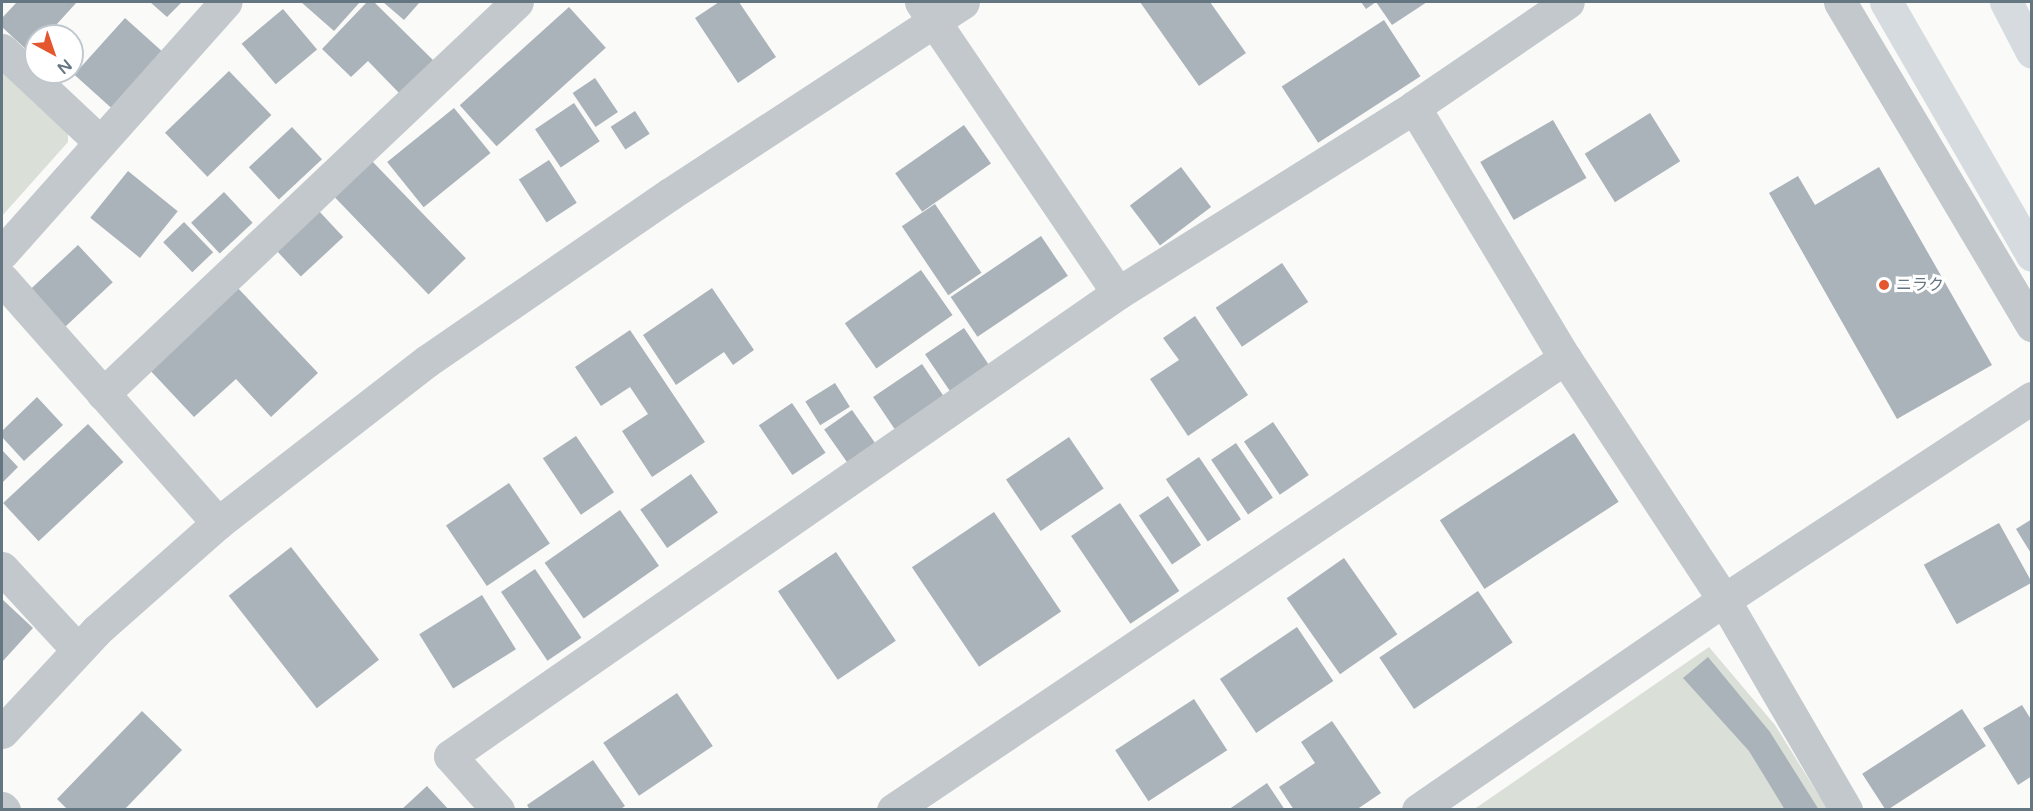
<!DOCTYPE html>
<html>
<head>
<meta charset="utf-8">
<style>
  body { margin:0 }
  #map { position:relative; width:2033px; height:811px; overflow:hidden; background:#fafaf8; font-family:"Varela Round","Noto Sans JP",sans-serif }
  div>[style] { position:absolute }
  .green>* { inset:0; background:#dadfd7 }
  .building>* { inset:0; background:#aab3b9; transform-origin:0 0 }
  .minor>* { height:33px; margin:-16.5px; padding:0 16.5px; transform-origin:16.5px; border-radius:16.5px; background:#c3c8cc }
  .highway>* { height:33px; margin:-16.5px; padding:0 16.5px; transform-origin:16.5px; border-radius:16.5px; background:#d6dbdf }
  .dots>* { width:16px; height:16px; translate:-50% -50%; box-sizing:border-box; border:3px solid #fff; border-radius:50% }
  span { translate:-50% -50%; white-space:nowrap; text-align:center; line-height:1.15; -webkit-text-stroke:6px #fff; paint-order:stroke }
  .poi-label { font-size:16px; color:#657683 }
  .left { translate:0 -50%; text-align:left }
  .frame { position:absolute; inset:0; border:3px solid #657683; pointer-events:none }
  .north { position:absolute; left:24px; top:24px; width:60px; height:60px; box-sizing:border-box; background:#fff; border:2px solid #c1c8cd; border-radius:50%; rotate:140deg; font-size:16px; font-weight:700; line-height:24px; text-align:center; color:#657683 }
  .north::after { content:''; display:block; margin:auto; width:21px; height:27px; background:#e4572e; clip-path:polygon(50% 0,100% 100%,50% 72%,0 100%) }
</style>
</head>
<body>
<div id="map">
  <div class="green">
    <div style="clip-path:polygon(2px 70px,68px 132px,68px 142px,2px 216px)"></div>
    <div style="clip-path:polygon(1709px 647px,1775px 725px,1828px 810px,1473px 810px)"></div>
  </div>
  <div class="building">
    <div style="clip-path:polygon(17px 2px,77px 2px,46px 36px,36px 36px,36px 47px,30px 53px,2px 27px,2px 18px)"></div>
    <div style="clip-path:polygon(150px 2px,182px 2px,167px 17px)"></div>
    <div style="clip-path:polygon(301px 2px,360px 2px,334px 31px)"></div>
    <div style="clip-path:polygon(367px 2px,374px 2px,434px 61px,401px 95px,368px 61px,351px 77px,322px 49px)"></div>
    <div style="clip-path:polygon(383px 2px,420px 2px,404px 20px)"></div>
    <div style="clip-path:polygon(719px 2px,739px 2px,776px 57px,738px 83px,695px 18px)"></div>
    <div style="clip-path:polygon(1140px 2px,1210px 2px,1246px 53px,1199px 86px)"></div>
    <div style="clip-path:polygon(1361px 2px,1427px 2px,1392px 25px,1376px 2px,1366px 9px)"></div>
    <div style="left:569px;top:7px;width:55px;height:147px;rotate:48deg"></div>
    <div style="left:283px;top:9px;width:53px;height:54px;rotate:50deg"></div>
    <div style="left:125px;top:18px;width:55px;height:76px;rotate:42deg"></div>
    <div style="left:1384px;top:20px;width:67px;height:122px;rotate:57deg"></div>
    <div style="left:229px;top:71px;width:61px;height:89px;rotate:46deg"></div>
    <div style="left:595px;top:78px;width:41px;height:27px;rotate:56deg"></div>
    <div style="left:574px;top:103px;width:46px;height:47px;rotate:56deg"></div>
    <div style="left:454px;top:108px;width:58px;height:86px;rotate:51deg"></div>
    <div style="left:635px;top:111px;width:27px;height:29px;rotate:57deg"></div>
    <div style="left:1650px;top:113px;width:57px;height:77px;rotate:58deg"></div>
    <div style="left:1553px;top:120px;width:67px;height:84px;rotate:60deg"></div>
    <div style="left:964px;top:125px;width:47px;height:84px;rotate:55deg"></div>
    <div style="left:292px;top:127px;width:44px;height:59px;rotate:47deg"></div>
    <div style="left:370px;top:159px;width:138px;height:52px;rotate:46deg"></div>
    <div style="left:549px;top:160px;width:51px;height:36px;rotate:57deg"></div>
    <div style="left:1181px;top:167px;width:50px;height:64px;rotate:53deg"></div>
    <div style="clip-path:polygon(1879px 167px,1992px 365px,1897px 419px,1769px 193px,1798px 176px,1815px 205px)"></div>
    <div style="left:128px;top:171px;width:64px;height:60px;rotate:39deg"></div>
    <div style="left:224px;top:192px;width:42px;height:45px;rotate:47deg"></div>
    <div style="left:935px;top:204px;width:83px;height:40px;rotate:56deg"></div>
    <div style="left:318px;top:210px;width:37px;height:58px;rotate:47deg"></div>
    <div style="left:184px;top:222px;width:42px;height:29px;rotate:46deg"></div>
    <div style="left:1041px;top:236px;width:48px;height:109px;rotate:56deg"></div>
    <div style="left:78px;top:245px;width:51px;height:72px;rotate:47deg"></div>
    <div style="left:1282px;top:263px;width:47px;height:80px;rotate:56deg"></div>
    <div style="left:921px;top:270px;width:55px;height:93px;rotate:55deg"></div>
    <div style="clip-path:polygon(235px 285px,318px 373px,271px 417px,236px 379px,194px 417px,147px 367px)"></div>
    <div style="clip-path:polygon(712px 288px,754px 350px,733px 365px,724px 352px,676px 385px,643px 335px)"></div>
    <div style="clip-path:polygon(1195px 316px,1248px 395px,1188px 436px,1150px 379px,1179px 360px,1163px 338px)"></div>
    <div style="left:964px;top:328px;width:45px;height:47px;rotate:56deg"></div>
    <div style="clip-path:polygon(630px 330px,705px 442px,652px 477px,622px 431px,648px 414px,630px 387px,601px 406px,575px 367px)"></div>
    <div style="left:922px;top:364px;width:40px;height:59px;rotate:56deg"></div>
    <div style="left:835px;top:383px;width:28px;height:35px;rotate:58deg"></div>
    <div style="clip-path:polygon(37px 397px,63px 425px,24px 461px,2px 437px,2px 431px)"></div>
    <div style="left:792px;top:403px;width:60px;height:40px;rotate:56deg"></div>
    <div style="left:852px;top:410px;width:40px;height:34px;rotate:55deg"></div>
    <div style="left:1273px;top:422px;width:64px;height:35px;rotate:56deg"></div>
    <div style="left:88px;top:424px;width:52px;height:116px;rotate:47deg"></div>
    <div style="left:1574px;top:433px;width:82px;height:160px;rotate:57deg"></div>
    <div style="left:576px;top:436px;width:68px;height:40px;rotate:56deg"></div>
    <div style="left:1069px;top:437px;width:62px;height:76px;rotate:56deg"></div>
    <div style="left:1236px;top:443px;width:66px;height:30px;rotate:56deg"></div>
    <div style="clip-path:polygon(2px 450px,18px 467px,2px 483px)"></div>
    <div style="left:1199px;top:457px;width:75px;height:40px;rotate:56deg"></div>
    <div style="left:691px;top:474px;width:47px;height:62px;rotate:55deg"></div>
    <div style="left:509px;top:483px;width:73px;height:76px;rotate:56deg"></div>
    <div style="left:1168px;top:496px;width:59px;height:35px;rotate:56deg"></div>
    <div style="left:1120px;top:503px;width:106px;height:59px;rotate:56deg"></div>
    <div style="left:620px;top:510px;width:68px;height:92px;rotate:55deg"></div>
    <div style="left:994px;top:512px;width:120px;height:99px;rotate:56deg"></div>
    <div style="clip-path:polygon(2032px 519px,2032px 555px,2016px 529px)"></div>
    <div style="left:1999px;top:523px;width:68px;height:86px;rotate:61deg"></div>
    <div style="left:291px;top:547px;width:143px;height:79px;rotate:52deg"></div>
    <div style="left:836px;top:552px;width:107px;height:70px;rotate:56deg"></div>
    <div style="left:1344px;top:558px;width:93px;height:70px;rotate:55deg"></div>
    <div style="left:535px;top:569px;width:83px;height:41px;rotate:56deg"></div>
    <div style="left:1478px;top:591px;width:62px;height:119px;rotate:56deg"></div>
    <div style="left:482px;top:595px;width:64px;height:74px;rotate:58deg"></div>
    <div style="clip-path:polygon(2px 599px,33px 628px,2px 662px)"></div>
    <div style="left:1297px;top:627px;width:65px;height:93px;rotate:56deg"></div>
    <div style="clip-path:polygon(1708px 657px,1770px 732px,1819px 810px,1785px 810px,1749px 751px,1683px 678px)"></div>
    <div style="left:677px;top:693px;width:64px;height:89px;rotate:56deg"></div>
    <div style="left:1194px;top:699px;width:61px;height:94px;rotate:57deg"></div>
    <div style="clip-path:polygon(2022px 705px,2032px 721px,2032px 776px,2018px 785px,1983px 728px)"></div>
    <div style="left:1962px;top:709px;width:44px;height:119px;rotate:57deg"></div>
    <div style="clip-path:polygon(142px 711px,182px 750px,124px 810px,68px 810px,57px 799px)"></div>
    <div style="clip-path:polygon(1332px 721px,1381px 793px,1356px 810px,1294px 810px,1279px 787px,1315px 763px,1301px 742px)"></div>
    <div style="clip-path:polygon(593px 760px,625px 806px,619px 810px,530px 810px,527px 805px)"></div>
    <div style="clip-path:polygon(1267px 783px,1285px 810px,1228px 810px)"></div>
    <div style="clip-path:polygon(427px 786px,449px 810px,401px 810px)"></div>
  </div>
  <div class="minor">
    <div style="left:921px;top:2px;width:351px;rotate:55.9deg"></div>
    <div style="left:1840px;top:2px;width:376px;rotate:59.3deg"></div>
    <div style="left:2px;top:50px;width:133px;rotate:43.2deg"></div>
    <div style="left:1414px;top:107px;width:293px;rotate:59deg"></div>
    <div style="left:1565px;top:358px;width:290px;rotate:56.7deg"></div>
    <div style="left:1724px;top:600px;width:243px;rotate:59.8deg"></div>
    <div style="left:2px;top:253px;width:336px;rotate:-48.3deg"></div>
    <div style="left:2px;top:279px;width:326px;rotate:48.5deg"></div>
    <div style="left:103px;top:394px;width:570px;rotate:-43.44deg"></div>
    <div style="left:2px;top:568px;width:112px;rotate:47.2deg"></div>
    <div style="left:2px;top:732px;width:139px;rotate:-47deg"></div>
    <div style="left:97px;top:630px;width:162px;rotate:-41.5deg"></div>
    <div style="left:218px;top:523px;width:264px;rotate:-37.8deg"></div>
    <div style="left:427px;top:361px;width:295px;rotate:-34.5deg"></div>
    <div style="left:670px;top:194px;width:350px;rotate:-33.2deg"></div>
    <div style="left:2px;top:808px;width:3px;rotate:45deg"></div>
    <div style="left:498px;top:810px;width:72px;rotate:-131.6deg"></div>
    <div style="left:450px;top:756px;width:813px;rotate:-34.73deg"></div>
    <div style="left:1118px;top:293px;width:350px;rotate:-32.1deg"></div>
    <div style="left:1414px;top:107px;width:186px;rotate:-34.3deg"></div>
    <div style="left:893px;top:810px;width:810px;rotate:-33.93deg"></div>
    <div style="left:1418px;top:810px;width:371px;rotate:-34.5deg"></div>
    <div style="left:1724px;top:600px;width:368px;rotate:-33.3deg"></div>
  </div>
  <div class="highway">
    <div style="left:1886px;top:2px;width:292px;rotate:60deg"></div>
    <div style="left:2006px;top:2px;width:56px;rotate:62.5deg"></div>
  </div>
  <div class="dots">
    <div style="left:1884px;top:285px;background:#e4572e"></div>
  </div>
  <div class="poi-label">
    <span class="left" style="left:1896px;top:285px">ニラク</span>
  </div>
  <div class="frame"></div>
  <div class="north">N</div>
</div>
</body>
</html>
